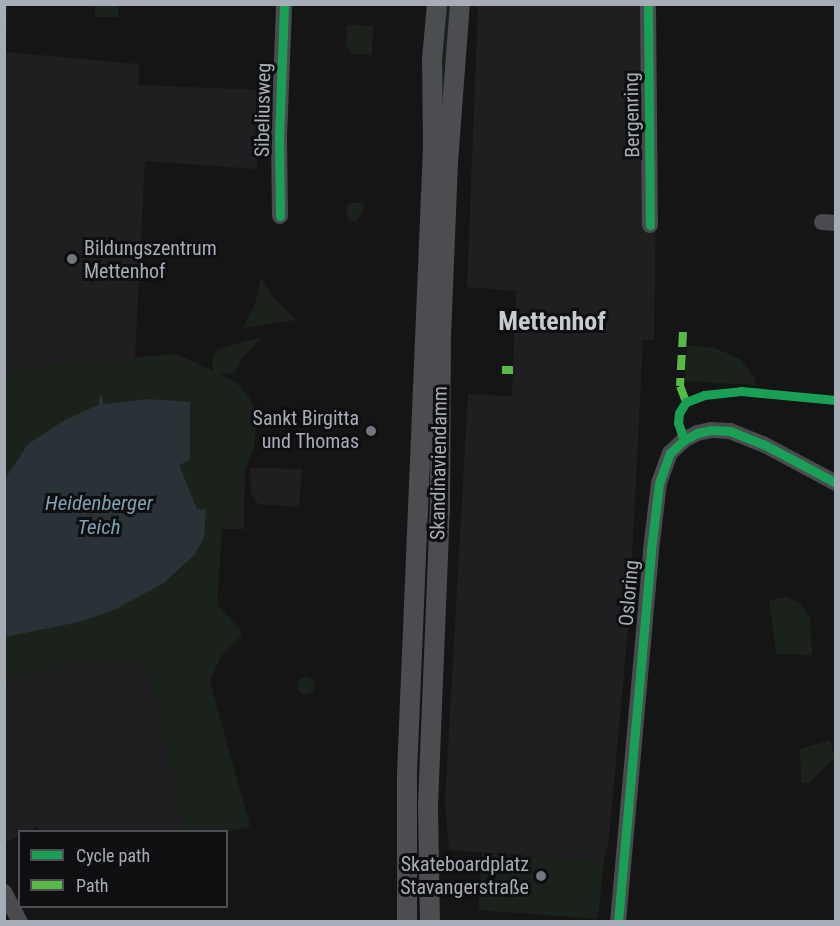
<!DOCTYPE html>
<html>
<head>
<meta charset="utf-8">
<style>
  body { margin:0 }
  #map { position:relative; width:840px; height:926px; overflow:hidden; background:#151515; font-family:"Roboto Condensed",sans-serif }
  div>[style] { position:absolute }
  .built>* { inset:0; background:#1f1f21 }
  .green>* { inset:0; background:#1b221b; transform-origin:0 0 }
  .round { border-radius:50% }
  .water>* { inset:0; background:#283237 }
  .stream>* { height:4px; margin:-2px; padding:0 2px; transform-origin:2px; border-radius:2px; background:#283237 }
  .minor>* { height:16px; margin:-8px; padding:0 8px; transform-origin:8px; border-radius:8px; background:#494b4e }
  .major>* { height:20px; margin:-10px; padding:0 10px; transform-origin:10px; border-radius:10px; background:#4b4d50 }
  .quiet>* { height:8px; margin-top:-4px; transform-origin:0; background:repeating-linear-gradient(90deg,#58b947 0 15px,transparent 0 23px) }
  .cycleway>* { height:9px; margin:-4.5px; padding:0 4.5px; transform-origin:4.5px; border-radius:4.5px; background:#1a9f57 }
  .dots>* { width:16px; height:16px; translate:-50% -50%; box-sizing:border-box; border:3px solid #0f0f11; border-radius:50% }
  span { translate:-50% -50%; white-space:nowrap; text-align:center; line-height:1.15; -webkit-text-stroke:6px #0f0f11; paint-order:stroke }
  .street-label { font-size:20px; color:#a6adb6 }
  .poi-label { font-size:20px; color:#a6adb6 }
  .left { translate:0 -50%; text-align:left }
  .right { translate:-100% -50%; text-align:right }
  .water-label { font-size:21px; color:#7ca1b2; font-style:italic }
  .district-label { font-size:26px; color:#c7cbd2; font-weight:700 }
  .frame { position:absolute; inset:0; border:6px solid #a6adb6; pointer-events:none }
  .legend { position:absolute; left:18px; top:830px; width:210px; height:78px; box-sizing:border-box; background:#0f0f11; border:2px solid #4b4e53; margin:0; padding:8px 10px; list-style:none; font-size:18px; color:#a6adb6 }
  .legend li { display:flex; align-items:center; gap:12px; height:30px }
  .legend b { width:30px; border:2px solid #4b4e53 }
</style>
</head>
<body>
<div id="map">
  <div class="built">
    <div style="clip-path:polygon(4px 5px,8px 5px,6px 52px,139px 64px,139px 85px,262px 90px,257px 169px,145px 161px,135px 357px,5px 370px)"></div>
    <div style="clip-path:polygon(478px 5px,641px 5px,656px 208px,654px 340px,643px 340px,629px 617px,609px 838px,604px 862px,449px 850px,445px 802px,468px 394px,512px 396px,516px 291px,467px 287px)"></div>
    <div style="clip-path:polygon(250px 468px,302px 469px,299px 507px,258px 504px,251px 494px)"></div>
    <div style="clip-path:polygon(73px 662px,146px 662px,185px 831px,40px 832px,37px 827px,27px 831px,20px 832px,19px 836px,5px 843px,5px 683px)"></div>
  </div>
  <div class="green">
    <div style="left:95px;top:5px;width:23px;height:12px"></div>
    <div style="clip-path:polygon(443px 5px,450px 5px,437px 187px)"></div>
    <div style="clip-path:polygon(347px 25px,373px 26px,372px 55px,352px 54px,346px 46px)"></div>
    <div style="clip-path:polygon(350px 203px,363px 203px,365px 207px,356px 221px,349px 221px,346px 208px)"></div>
    <div style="clip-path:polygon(261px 277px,274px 299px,296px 320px,243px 328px,255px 304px)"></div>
    <div style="clip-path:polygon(262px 337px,241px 359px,235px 373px,219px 374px,236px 382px,250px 398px,257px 415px,254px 447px,245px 470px,244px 529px,222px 529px,217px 605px,241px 630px,241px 636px,221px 656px,210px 682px,250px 826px,227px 832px,185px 831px,146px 662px,73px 662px,5px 683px,4px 370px,63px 363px,177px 354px,213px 371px,212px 358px,218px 349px)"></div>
    <div style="clip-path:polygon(687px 345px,715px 348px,740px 359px,755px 378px,756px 385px,685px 381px)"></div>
    <div style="clip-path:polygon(786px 597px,798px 602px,810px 616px,812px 655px,776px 654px,769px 601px)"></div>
    <div class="round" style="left:297px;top:677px;width:18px;height:18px"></div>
    <div style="clip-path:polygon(830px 740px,835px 757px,810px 782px,801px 783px,800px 749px)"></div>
    <div style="clip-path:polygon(482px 853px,604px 862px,598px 915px,596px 919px,478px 910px)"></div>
  </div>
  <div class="water">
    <div style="clip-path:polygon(147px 399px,190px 402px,190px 460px,179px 465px,197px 509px,206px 510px,204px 537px,195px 554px,164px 583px,114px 610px,79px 622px,5px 637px,5px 479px,28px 444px,65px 420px,98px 405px)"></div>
  </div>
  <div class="stream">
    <div style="left:101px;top:405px;width:7px;rotate:-90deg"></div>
  </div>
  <div class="minor">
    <div style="left:648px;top:4px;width:221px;rotate:89.5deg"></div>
    <div style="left:280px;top:216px;width:79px;rotate:-90.7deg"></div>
    <div style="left:279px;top:137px;width:133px;rotate:-87.8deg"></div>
    <div style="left:822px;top:222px;width:14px;rotate:4deg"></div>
    <div style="left:4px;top:892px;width:34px;rotate:62deg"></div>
    <div style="left:618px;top:922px;width:373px;rotate:-84.9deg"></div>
    <div style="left:651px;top:550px;width:67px;rotate:-83.2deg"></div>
    <div style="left:659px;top:483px;width:32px;rotate:-70deg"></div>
    <div style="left:670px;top:453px;width:19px;rotate:-43deg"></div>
    <div style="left:684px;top:440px;width:15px;rotate:-28deg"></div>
    <div style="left:697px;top:433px;width:14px;rotate:-12deg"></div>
    <div style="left:711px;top:430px;width:19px;rotate:3deg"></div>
    <div style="left:730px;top:431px;width:35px;rotate:22deg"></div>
    <div style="left:763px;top:444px;width:83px;rotate:28.1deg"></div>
  </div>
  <div class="major">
    <div style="left:407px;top:922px;width:149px;rotate:-90deg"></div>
    <div style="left:407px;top:773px;width:626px;rotate:-87.62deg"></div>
    <div style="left:433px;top:148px;width:89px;rotate:-90.6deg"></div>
    <div style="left:432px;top:59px;width:55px;rotate:-84.8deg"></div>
    <div style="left:430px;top:922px;width:117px;rotate:-91deg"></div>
    <div style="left:428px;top:805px;width:295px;rotate:-87.7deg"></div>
    <div style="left:440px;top:510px;width:174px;rotate:-89.7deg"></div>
    <div style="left:441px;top:336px;width:174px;rotate:-87.7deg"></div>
    <div style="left:448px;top:162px;width:158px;rotate:-85.7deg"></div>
  </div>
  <div class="quiet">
    <div style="left:683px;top:332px;width:54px;rotate:93.2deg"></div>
    <div style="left:680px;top:386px;width:17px;rotate:69deg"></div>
    <div style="left:502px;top:370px;width:11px"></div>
  </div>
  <div class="cycleway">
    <div style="left:648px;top:4px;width:221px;rotate:89.5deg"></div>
    <div style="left:280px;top:216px;width:79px;rotate:-90.7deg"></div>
    <div style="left:279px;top:137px;width:133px;rotate:-87.8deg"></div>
    <div style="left:684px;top:440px;width:18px;rotate:-109deg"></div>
    <div style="left:678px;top:423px;width:10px;rotate:-84deg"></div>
    <div style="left:679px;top:413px;width:13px;rotate:-58deg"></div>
    <div style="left:686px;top:402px;width:19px;rotate:-21deg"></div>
    <div style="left:704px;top:395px;width:37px;rotate:-6deg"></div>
    <div style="left:741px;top:391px;width:95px;rotate:5.4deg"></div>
    <div style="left:618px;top:922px;width:373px;rotate:-84.9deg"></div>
    <div style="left:651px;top:550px;width:67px;rotate:-83.2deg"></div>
    <div style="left:659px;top:483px;width:32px;rotate:-70deg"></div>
    <div style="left:670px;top:453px;width:19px;rotate:-43deg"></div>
    <div style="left:684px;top:440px;width:15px;rotate:-28deg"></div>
    <div style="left:697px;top:433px;width:14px;rotate:-12deg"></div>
    <div style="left:711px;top:430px;width:19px;rotate:3deg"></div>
    <div style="left:730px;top:431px;width:35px;rotate:22deg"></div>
    <div style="left:763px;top:444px;width:83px;rotate:28.1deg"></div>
  </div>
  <div class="dots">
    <div style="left:72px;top:259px;background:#73787e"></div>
    <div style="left:371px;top:431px;background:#73787e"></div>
    <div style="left:541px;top:876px;background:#73787e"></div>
  </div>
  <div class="street-label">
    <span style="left:263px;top:110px;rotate:-89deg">Sibeliusweg</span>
    <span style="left:632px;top:115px;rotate:-91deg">Bergenring</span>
    <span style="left:439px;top:463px;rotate:-89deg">Skandinaviendamm</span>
    <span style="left:629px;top:593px;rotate:-85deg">Osloring</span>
  </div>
  <div class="poi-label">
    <span class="left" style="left:84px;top:260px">Bildungszentrum<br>Mettenhof</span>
    <span class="right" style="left:359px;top:430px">Sankt Birgitta<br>und Thomas</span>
    <span class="right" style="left:529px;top:876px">Skateboardplatz<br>Stavangerstraße</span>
  </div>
  <div class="water-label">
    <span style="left:99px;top:515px">Heidenberger<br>Teich</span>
  </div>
  <div class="district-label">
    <span style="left:552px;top:322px">Mettenhof</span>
  </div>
  <div class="frame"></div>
  <ul class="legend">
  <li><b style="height:8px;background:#1a9f57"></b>Cycle path</li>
  <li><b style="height:8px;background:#58b947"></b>Path</li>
  </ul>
</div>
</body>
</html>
